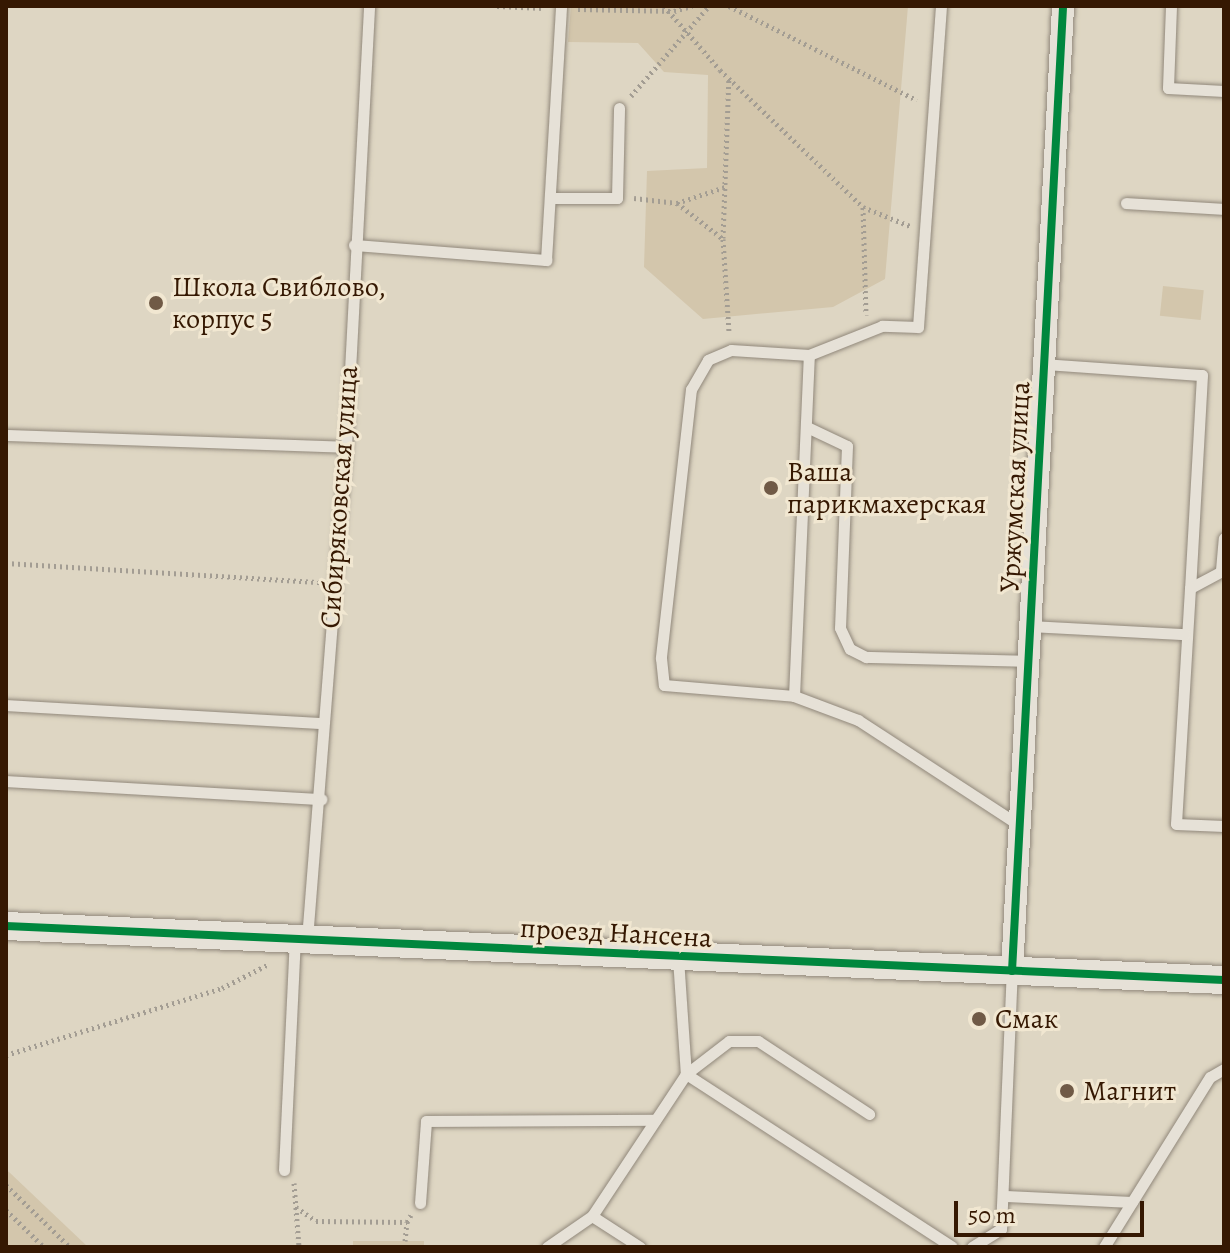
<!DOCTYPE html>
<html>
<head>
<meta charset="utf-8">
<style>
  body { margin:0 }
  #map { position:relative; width:1230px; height:1253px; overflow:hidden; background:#ded6c3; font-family:Alegreya,serif }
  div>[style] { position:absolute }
  .green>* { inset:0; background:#d3c6ac; transform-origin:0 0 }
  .path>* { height:5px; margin-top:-2.5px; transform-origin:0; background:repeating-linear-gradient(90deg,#a39d93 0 2px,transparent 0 6px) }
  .roads { filter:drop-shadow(0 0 2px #91887b) drop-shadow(0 0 2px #91887b) }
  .service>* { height:11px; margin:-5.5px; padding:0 5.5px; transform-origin:5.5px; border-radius:5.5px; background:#e6e1d7 }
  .minor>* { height:22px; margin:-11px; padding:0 11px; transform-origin:11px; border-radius:11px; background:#e6e1d7 }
  .tertiary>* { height:28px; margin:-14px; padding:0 14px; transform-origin:14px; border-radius:14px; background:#e6e1d7 }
  .cycleway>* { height:8px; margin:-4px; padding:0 4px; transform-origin:4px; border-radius:4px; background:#00873e }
  .dots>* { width:22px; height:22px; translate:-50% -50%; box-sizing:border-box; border:4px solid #f1e7d1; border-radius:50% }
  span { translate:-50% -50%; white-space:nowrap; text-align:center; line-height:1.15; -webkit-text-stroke:6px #f1e7d1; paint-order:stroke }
  .poi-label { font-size:28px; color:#351802 }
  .left { translate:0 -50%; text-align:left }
  .street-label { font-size:28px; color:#351802 }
  .frame { position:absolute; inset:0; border:8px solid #351802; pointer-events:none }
  .scale { position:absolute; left:954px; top:1201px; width:190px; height:36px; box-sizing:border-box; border:4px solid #351802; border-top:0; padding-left:10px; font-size:24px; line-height:28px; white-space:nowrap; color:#351802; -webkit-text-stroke:6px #f1e7d1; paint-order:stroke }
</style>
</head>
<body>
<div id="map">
  <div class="green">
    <div style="clip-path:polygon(571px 6px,908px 6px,885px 279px,833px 307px,703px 319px,644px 267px,647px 171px,707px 168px,708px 75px,664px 72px,638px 43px,568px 42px)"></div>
    <div style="left:1163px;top:286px;width:41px;height:30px;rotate:6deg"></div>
    <div style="clip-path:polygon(6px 1170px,9px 1172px,88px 1247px,6px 1247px)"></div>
    <div style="left:353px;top:1241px;width:71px;height:6px"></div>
  </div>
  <div class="path">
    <div style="left:497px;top:6px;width:47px;rotate:2.4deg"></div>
    <div style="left:664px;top:6px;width:85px;rotate:48.8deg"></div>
    <div style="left:720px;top:70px;width:198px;rotate:43.8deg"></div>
    <div style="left:863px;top:207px;width:108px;rotate:88.4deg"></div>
    <div style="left:729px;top:6px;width:210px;rotate:26.6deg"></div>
    <div style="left:578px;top:9px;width:96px;rotate:1.2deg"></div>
    <div style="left:674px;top:11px;width:19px;rotate:-16deg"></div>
    <div style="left:631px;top:96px;width:119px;rotate:-49.1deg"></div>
    <div style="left:634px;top:198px;width:43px;rotate:6.6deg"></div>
    <div style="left:677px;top:203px;width:51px;rotate:-18.4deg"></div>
    <div style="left:677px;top:203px;width:58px;rotate:38deg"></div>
    <div style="left:723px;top:239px;width:94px;rotate:86.3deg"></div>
    <div style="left:863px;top:207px;width:51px;rotate:22deg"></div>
    <div style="left:723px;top:238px;width:160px;rotate:-87.9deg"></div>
    <div style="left:6px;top:563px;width:316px;rotate:3.5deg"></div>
    <div style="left:6px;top:1055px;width:226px;rotate:-17.2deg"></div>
    <div style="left:222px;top:988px;width:53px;rotate:-27.1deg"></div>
    <div style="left:294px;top:1183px;width:64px;rotate:85.5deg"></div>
    <div style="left:6px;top:1185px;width:89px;rotate:44.1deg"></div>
    <div style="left:296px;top:1207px;width:24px;rotate:35deg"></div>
    <div style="left:316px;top:1221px;width:91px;rotate:0.6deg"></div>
    <div style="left:407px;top:1222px;width:8px;rotate:-60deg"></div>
    <div style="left:6px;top:1210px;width:53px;rotate:44.2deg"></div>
    <div style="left:405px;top:1241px;width:19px;rotate:-84deg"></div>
  </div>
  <div class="roads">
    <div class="service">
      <div style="left:941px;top:6px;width:322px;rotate:94.1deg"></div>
      <div style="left:918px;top:327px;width:36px;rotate:-178deg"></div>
      <div style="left:882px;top:326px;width:79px;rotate:158.3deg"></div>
      <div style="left:809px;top:355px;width:78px;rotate:-176.3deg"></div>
      <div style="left:731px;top:350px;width:25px;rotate:157deg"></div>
      <div style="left:708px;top:360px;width:34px;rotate:120deg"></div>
      <div style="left:691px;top:389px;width:271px;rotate:96.4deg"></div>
      <div style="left:661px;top:658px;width:27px;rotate:84deg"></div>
      <div style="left:664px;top:685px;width:130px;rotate:4.8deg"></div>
      <div style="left:794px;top:696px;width:68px;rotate:20.6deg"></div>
      <div style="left:858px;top:720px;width:192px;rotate:33.1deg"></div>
      <div style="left:1171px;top:6px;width:82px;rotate:92.1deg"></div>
      <div style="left:1168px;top:88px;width:56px;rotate:3.1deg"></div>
      <div style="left:550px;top:198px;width:67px"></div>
      <div style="left:617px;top:198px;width:90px;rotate:-88.7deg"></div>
      <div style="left:1126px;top:203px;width:98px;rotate:3.5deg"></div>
      <div style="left:354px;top:245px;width:193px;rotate:4.5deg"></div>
      <div style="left:546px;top:260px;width:254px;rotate:-86.6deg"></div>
      <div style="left:1044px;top:364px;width:158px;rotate:4deg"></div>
      <div style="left:1202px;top:375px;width:213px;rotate:93.2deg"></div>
      <div style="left:809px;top:428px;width:42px;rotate:25.3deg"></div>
      <div style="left:847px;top:446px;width:182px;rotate:92.2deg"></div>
      <div style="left:840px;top:628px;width:23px;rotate:65deg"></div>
      <div style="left:850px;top:649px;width:18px;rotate:27deg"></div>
      <div style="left:866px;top:657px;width:162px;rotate:1.4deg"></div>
      <div style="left:6px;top:435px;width:340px;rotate:2deg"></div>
      <div style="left:1221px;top:570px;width:32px;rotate:-85deg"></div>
      <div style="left:1224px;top:570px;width:38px;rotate:152deg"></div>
      <div style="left:1190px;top:588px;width:236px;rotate:93.4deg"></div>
      <div style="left:1176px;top:824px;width:48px;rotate:2.4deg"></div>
      <div style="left:1030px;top:626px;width:155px;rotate:3deg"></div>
      <div style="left:794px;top:696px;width:341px;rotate:-87.5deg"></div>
      <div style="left:6px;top:705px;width:317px;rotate:3.3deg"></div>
      <div style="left:6px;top:781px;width:316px;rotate:3.3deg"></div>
      <div style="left:307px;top:939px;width:494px;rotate:-85.5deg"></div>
      <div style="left:346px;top:447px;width:442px;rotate:-87deg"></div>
      <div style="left:678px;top:958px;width:116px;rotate:86.1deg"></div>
      <div style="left:686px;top:1074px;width:317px;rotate:33deg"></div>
      <div style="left:284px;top:1170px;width:231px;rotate:-87.3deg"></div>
      <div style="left:1006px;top:1196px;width:126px;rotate:2.7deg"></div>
      <div style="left:420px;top:1203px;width:82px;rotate:-85.8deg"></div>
      <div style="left:426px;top:1121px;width:229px;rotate:-0.3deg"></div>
      <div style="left:547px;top:1247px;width:55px;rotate:-34.6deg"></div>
      <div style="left:640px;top:1247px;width:57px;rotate:-147.1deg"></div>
      <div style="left:592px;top:1216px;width:170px;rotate:-56.5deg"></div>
      <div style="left:686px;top:1074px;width:54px;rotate:-37.5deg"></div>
      <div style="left:729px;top:1041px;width:29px"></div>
      <div style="left:758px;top:1041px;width:133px;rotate:33.3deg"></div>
      <div style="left:972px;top:1247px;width:34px;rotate:-32deg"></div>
      <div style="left:1001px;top:1229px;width:258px;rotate:-87.6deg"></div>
      <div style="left:1104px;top:1247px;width:200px;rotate:-58.1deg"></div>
      <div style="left:1210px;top:1077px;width:16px;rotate:-30deg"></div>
    </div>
    <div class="minor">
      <div style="left:1012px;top:971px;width:966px;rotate:-86.97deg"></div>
    </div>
    <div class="tertiary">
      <div style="left:6px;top:926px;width:1219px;rotate:2.54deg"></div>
    </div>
  </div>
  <div class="cycleway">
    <div style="left:6px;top:926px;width:1219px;rotate:2.54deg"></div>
    <div style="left:1012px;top:971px;width:966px;rotate:-86.97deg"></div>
  </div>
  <div class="dots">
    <div style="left:156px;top:303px;background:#705a46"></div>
    <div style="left:771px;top:488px;background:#705a46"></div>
    <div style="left:979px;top:1019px;background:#705a46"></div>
    <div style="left:1067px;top:1091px;background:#705a46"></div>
  </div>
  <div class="poi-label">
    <span class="left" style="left:172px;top:303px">Школа Свиблово,<br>корпус 5</span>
    <span class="left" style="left:787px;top:488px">Ваша<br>парикмахерская</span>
    <span class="left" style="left:995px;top:1019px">Смак</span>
    <span class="left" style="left:1083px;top:1091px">Магнит</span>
  </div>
  <div class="street-label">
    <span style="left:1015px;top:487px;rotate:-87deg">Уржумская улица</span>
    <span style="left:339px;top:497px;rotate:-86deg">Сибиряковская улица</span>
    <span style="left:616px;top:933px;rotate:3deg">проезд Нансена</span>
  </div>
  <div class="frame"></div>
  <div class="scale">50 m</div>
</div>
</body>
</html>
